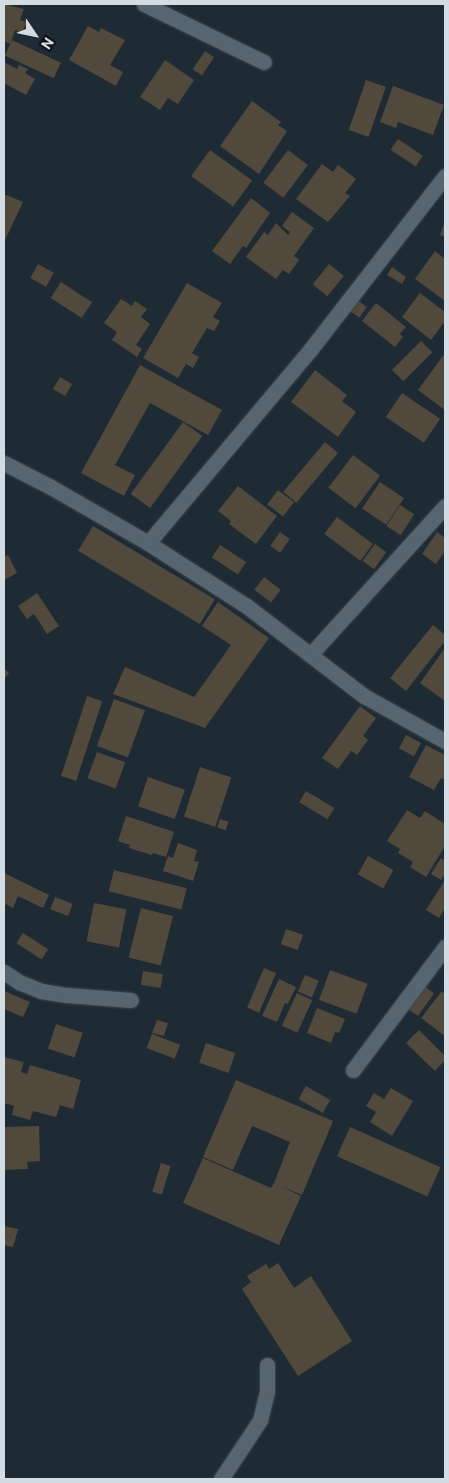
<!DOCTYPE html>
<html>
<head>
<meta charset="utf-8">
<style>
  body { margin:0 }
  #map { position:relative; width:449px; height:1483px; overflow:hidden; background:#1e2b35; font-family:Commissioner,sans-serif }
  div>[style] { position:absolute }
  .building>* { inset:0; background:#51493b; transform-origin:0 0 }
  .roads { filter:drop-shadow(0 0 1px #3d4850) drop-shadow(0 0 1px #3d4850) }
  .street>* { height:15px; margin:-7.5px; padding:0 7.5px; transform-origin:7.5px; border-radius:7.5px; background:#576570 }
  span { translate:-50% -50%; white-space:nowrap; text-align:center; line-height:1.15; -webkit-text-stroke:4.5px #0d1317; paint-order:stroke }
  .frame { position:absolute; inset:0; border:5px solid #d4dce3; pointer-events:none }
  .north { position:absolute; left:10px; top:10px; width:50px; height:50px; -webkit-text-stroke:4px #0d1317; paint-order:stroke; rotate:124deg; font-size:14px; font-weight:700; line-height:20px; text-align:center; color:#d4dce3 }
  .north::after { content:''; display:block; margin:auto; width:18px; height:22px; background:#d4dce3; clip-path:polygon(50% 0,100% 100%,50% 72%,0 100%) }
</style>
</head>
<body>
<div id="map">
  <div class="building">
    <div style="clip-path:polygon(4px 4px,24px 9px,20px 20px,27px 22px,22px 33px,15px 30px,10px 44px,4px 41px)"></div>
    <div style="clip-path:polygon(88px 26px,99px 32px,101px 28px,125px 40px,110px 65px,123px 72px,116px 86px,69px 60px)"></div>
    <div style="left:12px;top:40px;width:54px;height:17px;rotate:25deg"></div>
    <div style="left:205px;top:51px;width:11px;height:22px;rotate:34deg"></div>
    <div style="clip-path:polygon(165px 60px,194px 80px,178px 104px,168px 98px,160px 110px,140px 97px)"></div>
    <div style="clip-path:polygon(4px 62px,17px 69px,19px 65px,28px 69px,25px 73px,35px 79px,26px 95px,4px 83px)"></div>
    <div style="left:366px;top:80px;width:21px;height:53px;rotate:19deg"></div>
    <div style="clip-path:polygon(393px 86px,444px 105px,433px 135px,398px 122px,396px 128px,380px 122px)"></div>
    <div style="clip-path:polygon(252px 101px,281px 122px,278px 125px,287px 131px,259px 174px,220px 146px)"></div>
    <div style="left:398px;top:139px;width:30px;height:13px;rotate:34deg"></div>
    <div style="left:210px;top:150px;width:52px;height:32px;rotate:36deg"></div>
    <div style="left:288px;top:150px;width:25px;height:41px;rotate:37deg"></div>
    <div style="clip-path:polygon(322px 164px,333px 172px,338px 165px,356px 179px,345px 193px,350px 196px,328px 222px,296px 199px)"></div>
    <div style="clip-path:polygon(4px 194px,23px 202px,5px 240px,4px 240px)"></div>
    <div style="clip-path:polygon(251px 198px,270px 213px,246px 248px,243px 246px,230px 264px,212px 251px)"></div>
    <div style="clip-path:polygon(292px 212px,314px 228px,294px 256px,299px 260px,289px 274px,283px 270px,276px 279px,246px 257px,264px 232px,268px 235px,276px 223px,288px 235px,290px 232px,282px 226px)"></div>
    <div style="clip-path:polygon(445px 221px,445px 237px,440px 235px)"></div>
    <div style="clip-path:polygon(435px 251px,445px 259px,445px 301px,415px 279px)"></div>
    <div style="left:38px;top:264px;width:18px;height:16px;rotate:29deg"></div>
    <div style="left:329px;top:264px;width:19px;height:26px;rotate:39deg"></div>
    <div style="clip-path:polygon(392px 267px,406px 277px,402px 284px,387px 275px)"></div>
    <div style="left:61px;top:282px;width:37px;height:19px;rotate:33deg"></div>
    <div style="clip-path:polygon(187px 283px,222px 303px,213px 317px,220px 321px,214px 331px,207px 328px,192px 353px,199px 357px,193px 368px,186px 364px,178px 378px,143px 358px)"></div>
    <div style="clip-path:polygon(420px 293px,445px 312px,445px 321px,431px 340px,402px 317px)"></div>
    <div style="clip-path:polygon(121px 299px,132px 306px,135px 301px,147px 309px,141px 317px,150px 324px,136px 345px,142px 349px,137px 357px,112px 340px,117px 332px,104px 323px)"></div>
    <div style="left:357px;top:300px;width:12px;height:13px;rotate:35deg"></div>
    <div style="clip-path:polygon(376px 303px,406px 327px,400px 334px,403px 337px,395px 347px,362px 321px)"></div>
    <div style="left:421px;top:341px;width:16px;height:41px;rotate:45deg"></div>
    <div style="clip-path:polygon(445px 353px,445px 410px,418px 390px)"></div>
    <div style="clip-path:polygon(140px 365px,222px 410px,208px 435px,150px 403px,115px 465px,135px 475px,124px 496px,81px 473px)"></div>
    <div style="clip-path:polygon(315px 370px,347px 395px,342px 401px,356px 412px,338px 437px,291px 402px)"></div>
    <div style="left:60px;top:377px;width:14px;height:14px;rotate:30deg"></div>
    <div style="left:402px;top:393px;width:46px;height:29px;rotate:34deg"></div>
    <div style="left:183px;top:422px;width:24px;height:89px;rotate:36deg"></div>
    <div style="left:325px;top:442px;width:17px;height:65px;rotate:40deg"></div>
    <div style="left:353px;top:455px;width:34px;height:41px;rotate:37deg"></div>
    <div style="left:380px;top:482px;width:29px;height:32px;rotate:34deg"></div>
    <div style="clip-path:polygon(238px 486px,277px 516px,256px 544px,229px 524px,231px 521px,218px 511px)"></div>
    <div style="left:278px;top:490px;width:20px;height:18px;rotate:37deg"></div>
    <div style="left:400px;top:505px;width:17px;height:25px;rotate:33deg"></div>
    <div style="left:337px;top:517px;width:45px;height:21px;rotate:37deg"></div>
    <div style="left:93px;top:526px;width:142px;height:29px;rotate:31deg"></div>
    <div style="left:280px;top:532px;width:12px;height:17px;rotate:35deg"></div>
    <div style="clip-path:polygon(437px 532px,445px 538px,445px 551px,436px 564px,422px 554px)"></div>
    <div style="left:375px;top:544px;width:14px;height:21px;rotate:36deg"></div>
    <div style="left:220px;top:545px;width:31px;height:15px;rotate:33deg"></div>
    <div style="clip-path:polygon(8px 555px,17px 573px,4px 580px,4px 557px)"></div>
    <div style="left:264px;top:577px;width:21px;height:16px;rotate:37deg"></div>
    <div style="clip-path:polygon(37px 593px,59px 626px,47px 634px,34px 614px,27px 619px,18px 606px)"></div>
    <div style="clip-path:polygon(218px 602px,269px 638px,205px 728px,113px 694px,125px 667px,194px 697px,231px 645px,202px 626px)"></div>
    <div style="clip-path:polygon(433px 625px,445px 635px,445px 641px,406px 691px,390px 678px)"></div>
    <div style="clip-path:polygon(445px 648px,445px 701px,420px 683px)"></div>
    <div style="clip-path:polygon(4px 669px,9px 673px,4px 679px)"></div>
    <div style="left:87px;top:696px;width:16px;height:84px;rotate:18deg"></div>
    <div style="left:114px;top:699px;width:33px;height:50px;rotate:20deg"></div>
    <div style="clip-path:polygon(360px 706px,376px 718px,363px 736px,368px 740px,357px 755px,351px 751px,338px 769px,322px 758px)"></div>
    <div style="left:406px;top:735px;width:17px;height:15px;rotate:28deg"></div>
    <div style="clip-path:polygon(426px 745px,445px 755px,445px 780px,441px 778px,434px 790px,409px 777px)"></div>
    <div style="left:97px;top:752px;width:30px;height:28px;rotate:20deg"></div>
    <div style="left:200px;top:767px;width:33px;height:52px;rotate:18deg"></div>
    <div style="left:148px;top:777px;width:39px;height:31px;rotate:19deg"></div>
    <div style="left:306px;top:791px;width:33px;height:13px;rotate:31deg"></div>
    <div style="clip-path:polygon(407px 810px,420px 818px,425px 811px,445px 824px,445px 846px,426px 877px,410px 867px,413px 862px,398px 853px,400px 849px,387px 841px)"></div>
    <div style="clip-path:polygon(126px 816px,174px 832px,166px 857px,153px 853px,152px 855px,129px 848px,130px 845px,118px 841px)"></div>
    <div style="left:220px;top:819px;width:9px;height:9px;rotate:18deg"></div>
    <div style="clip-path:polygon(178px 843px,197px 850px,194px 861px,199px 862px,193px 881px,163px 871px,168px 856px,173px 858px)"></div>
    <div style="left:368px;top:856px;width:29px;height:21px;rotate:29deg"></div>
    <div style="clip-path:polygon(441px 858px,445px 861px,445px 874px,441px 880px,431px 874px)"></div>
    <div style="left:114px;top:870px;width:75px;height:22px;rotate:14deg"></div>
    <div style="clip-path:polygon(4px 873px,49px 895px,43px 908px,18px 896px,13px 908px,6px 904px,4px 908px)"></div>
    <div style="clip-path:polygon(445px 880px,445px 908px,439px 918px,426px 910px)"></div>
    <div style="left:55px;top:897px;width:19px;height:13px;rotate:21deg"></div>
    <div style="left:94px;top:903px;width:33px;height:39px;rotate:11deg"></div>
    <div style="left:141px;top:908px;width:33px;height:51px;rotate:14deg"></div>
    <div style="left:286px;top:929px;width:18px;height:16px;rotate:19deg"></div>
    <div style="left:23px;top:933px;width:30px;height:12px;rotate:33deg"></div>
    <div style="left:264px;top:968px;width:13px;height:43px;rotate:23deg"></div>
    <div style="left:330px;top:970px;width:40px;height:32px;rotate:20deg"></div>
    <div style="left:143px;top:971px;width:20px;height:14px;rotate:9deg"></div>
    <div style="left:305px;top:975px;width:15px;height:18px;rotate:23deg"></div>
    <div style="clip-path:polygon(279px 979px,296px 987px,288px 1004px,285px 1003px,277px 1022px,262px 1016px)"></div>
    <div style="left:421px;top:984px;width:16px;height:28px;rotate:35deg"></div>
    <div style="clip-path:polygon(4px 991px,30px 1002px,23px 1017px,4px 1009px)"></div>
    <div style="clip-path:polygon(442px 991px,445px 994px,445px 1036px,421px 1018px)"></div>
    <div style="left:297px;top:993px;width:17px;height:36px;rotate:25deg"></div>
    <div style="clip-path:polygon(317px 1008px,345px 1019px,339px 1033px,335px 1032px,331px 1043px,307px 1033px)"></div>
    <div style="clip-path:polygon(157px 1020px,168px 1023px,164px 1036px,152px 1033px)"></div>
    <div style="left:56px;top:1024px;width:28px;height:26px;rotate:18deg"></div>
    <div style="clip-path:polygon(419px 1030px,445px 1056px,445px 1060px,435px 1071px,406px 1043px)"></div>
    <div style="left:152px;top:1034px;width:30px;height:15px;rotate:21deg"></div>
    <div style="left:206px;top:1043px;width:31px;height:21px;rotate:19deg"></div>
    <div style="clip-path:polygon(4px 1057px,24px 1062px,21px 1072px,27px 1074px,30px 1065px,81px 1080px,73px 1109px,60px 1105px,56px 1117px,33px 1111px,30px 1120px,12px 1115px,14px 1106px,4px 1103px)"></div>
    <div style="clip-path:polygon(236px 1080px,333px 1121px,302px 1195px,282px 1187px,301px 1196px,279px 1245px,183px 1203px,203px 1158px,271px 1188px,274px 1183px,290px 1142px,252px 1126px,233px 1170px,203px 1157px)"></div>
    <div style="left:306px;top:1086px;width:28px;height:15px;rotate:30deg"></div>
    <div style="clip-path:polygon(391px 1088px,413px 1101px,392px 1136px,370px 1122px,376px 1112px,366px 1106px,374px 1093px,384px 1099px)"></div>
    <div style="clip-path:polygon(39px 1126px,40px 1161px,27px 1162px,28px 1169px,5px 1170px,4px 1127px)"></div>
    <div style="left:350px;top:1127px;width:99px;height:32px;rotate:24deg"></div>
    <div style="left:161px;top:1163px;width:10px;height:30px;rotate:17deg"></div>
    <div style="clip-path:polygon(4px 1226px,18px 1229px,13px 1247px,4px 1245px)"></div>
    <div style="clip-path:polygon(278px 1263px,294px 1288px,311px 1276px,352px 1341px,298px 1376px,242px 1289px,251px 1282px,247px 1276px,266px 1264px,269px 1269px)"></div>
  </div>
  <div class="roads">
    <div class="street">
      <div style="left:144px;top:4px;width:133px;rotate:25.8deg"></div>
      <div style="left:4px;top:463px;width:51px;rotate:27.1deg"></div>
      <div style="left:49px;top:486px;width:114px;rotate:29.9deg"></div>
      <div style="left:148px;top:543px;width:119px;rotate:32.6deg"></div>
      <div style="left:248px;top:607px;width:146px;rotate:37.5deg"></div>
      <div style="left:364px;top:696px;width:93px;rotate:29.1deg"></div>
      <div style="left:148px;top:543px;width:252px;rotate:-50deg"></div>
      <div style="left:310px;top:350px;width:220px;rotate:-52.2deg"></div>
      <div style="left:310px;top:655px;width:201px;rotate:-47.8deg"></div>
      <div style="left:4px;top:972px;width:18px;rotate:34deg"></div>
      <div style="left:19px;top:982px;width:24px;rotate:22deg"></div>
      <div style="left:41px;top:991px;width:26px;rotate:9deg"></div>
      <div style="left:67px;top:995px;width:64px;rotate:4.5deg"></div>
      <div style="left:353px;top:1070px;width:154px;rotate:-53.2deg"></div>
      <div style="left:221px;top:1479px;width:71px;rotate:-56.5deg"></div>
      <div style="left:260px;top:1420px;width:30px;rotate:-76deg"></div>
      <div style="left:267px;top:1391px;width:26px;rotate:-90deg"></div>
    </div>
  </div>
  <div class="frame"></div>
  <div class="north">N</div>
</div>
</body>
</html>
